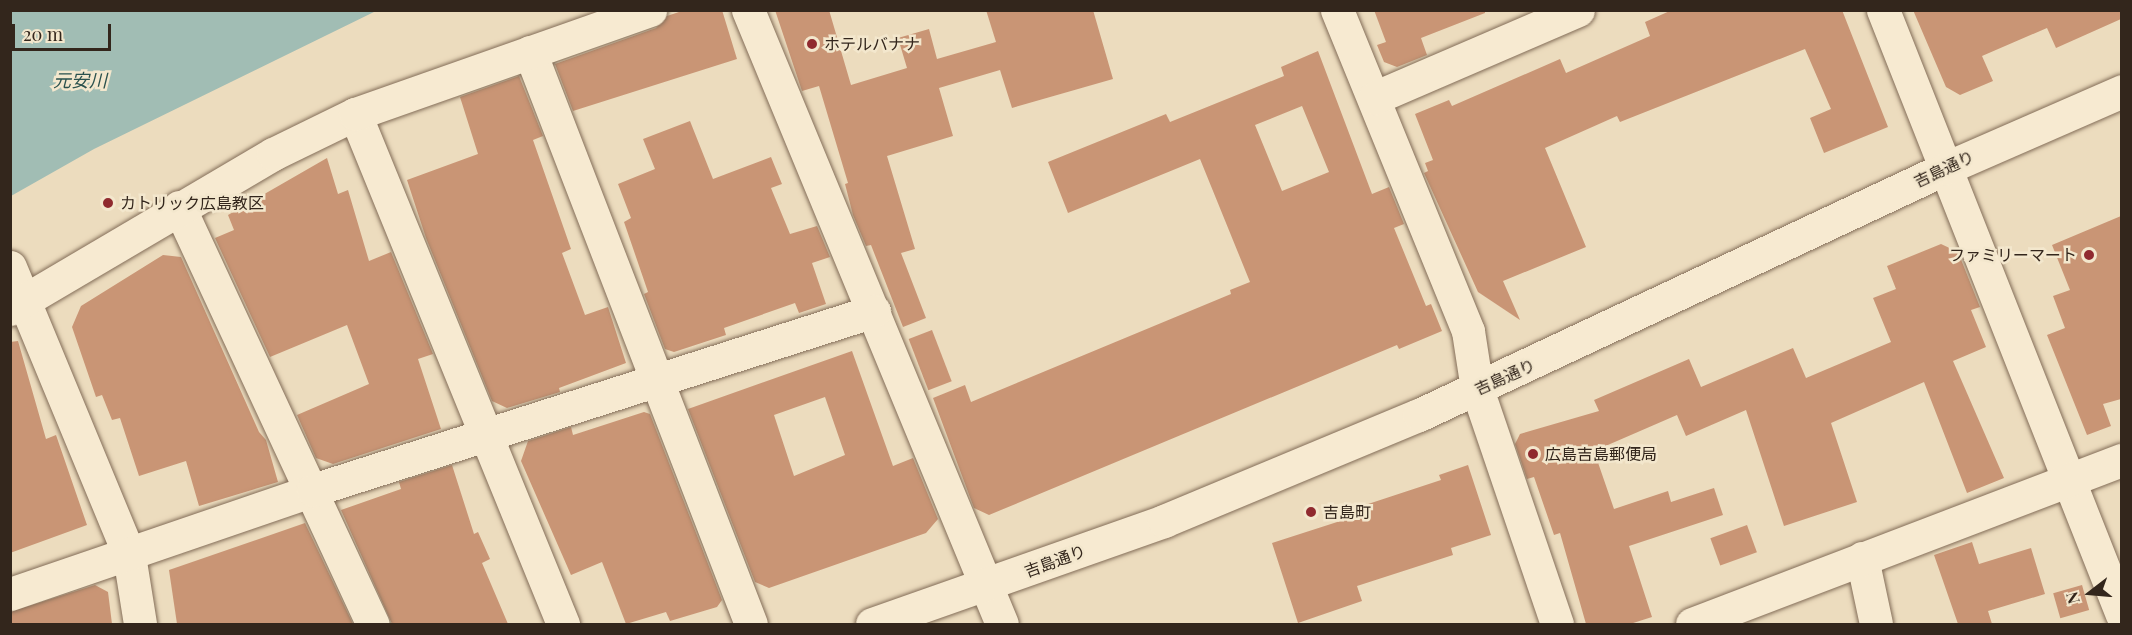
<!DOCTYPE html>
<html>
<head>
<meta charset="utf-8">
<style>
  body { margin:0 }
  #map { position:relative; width:2132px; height:635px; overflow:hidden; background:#ecdcbe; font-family:"Playfair Display","Noto Sans JP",serif }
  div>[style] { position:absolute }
  .water>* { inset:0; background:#a1bdb4 }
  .building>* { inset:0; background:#c99575; transform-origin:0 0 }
  .roads { filter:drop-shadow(0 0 2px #836d58) drop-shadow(0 0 2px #836d58) }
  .minor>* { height:33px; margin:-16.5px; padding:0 16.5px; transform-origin:16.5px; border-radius:16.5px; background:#f7ead1 }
  .dots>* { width:16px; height:16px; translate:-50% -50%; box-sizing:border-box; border:3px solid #f3e7cd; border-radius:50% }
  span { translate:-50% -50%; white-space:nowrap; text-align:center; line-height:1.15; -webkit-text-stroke:5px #f3e7cd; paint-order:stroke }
  .poi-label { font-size:16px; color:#33261c }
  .left { translate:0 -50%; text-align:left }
  .right { translate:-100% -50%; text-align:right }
  .street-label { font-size:16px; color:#33261c }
  .water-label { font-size:18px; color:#2b524e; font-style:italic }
  .frame { position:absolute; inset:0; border:12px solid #33261c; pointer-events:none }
  .north { position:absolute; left:2060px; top:563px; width:60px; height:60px; -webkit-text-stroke:4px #f3e7cd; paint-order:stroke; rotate:254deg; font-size:16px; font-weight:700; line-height:24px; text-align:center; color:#33261c }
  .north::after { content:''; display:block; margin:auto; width:21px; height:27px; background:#33261c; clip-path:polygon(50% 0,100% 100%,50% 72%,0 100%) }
  .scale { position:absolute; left:12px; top:24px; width:99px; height:27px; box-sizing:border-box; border:3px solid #33261c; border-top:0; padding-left:8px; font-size:18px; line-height:21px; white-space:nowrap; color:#33261c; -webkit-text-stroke:4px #f3e7cd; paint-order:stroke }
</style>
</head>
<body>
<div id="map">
  <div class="water">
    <div style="clip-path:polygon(11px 10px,376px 10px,376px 11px,94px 149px,11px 196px)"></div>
  </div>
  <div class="building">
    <div style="clip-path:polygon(685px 10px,722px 10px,737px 59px,573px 111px,555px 64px,656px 28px,667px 16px)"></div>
    <div style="clip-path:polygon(775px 10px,829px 10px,851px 85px,907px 68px,898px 38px,929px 29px,937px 59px,996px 42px,986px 10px,1093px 10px,1113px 79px,1012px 108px,1000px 70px,939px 88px,953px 136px,887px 156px,915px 249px,901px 253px,926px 318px,903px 327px,871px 245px,866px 246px,853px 215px,845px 184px,848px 183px,819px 86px,802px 91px)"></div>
    <div style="clip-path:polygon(1374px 10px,1485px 10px,1485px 13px,1421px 38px,1427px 55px,1397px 67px,1384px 62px,1377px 45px,1386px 42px)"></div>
    <div style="clip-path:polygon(1672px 10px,1842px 10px,1888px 127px,1824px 153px,1810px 118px,1831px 109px,1805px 49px,1620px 122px,1617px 116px,1545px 148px,1586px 247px,1503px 281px,1520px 320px,1478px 292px,1424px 173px,1428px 171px,1425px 163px,1433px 160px,1415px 114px,1449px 100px,1452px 106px,1560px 59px,1566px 73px,1650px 36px,1645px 22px)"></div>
    <div style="clip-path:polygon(1913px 10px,2121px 10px,2121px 19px,2056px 48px,2047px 28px,1982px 56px,1993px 81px,1960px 95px,1946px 87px)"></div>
    <div style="clip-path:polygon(evenodd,1318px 51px,1372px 194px,1389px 187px,1404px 224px,1394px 228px,1426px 306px,1431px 304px,1442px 331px,1399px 349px,1397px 345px,989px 515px,974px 508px,933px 398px,965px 385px,971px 402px,1231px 294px,1230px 290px,1250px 282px,1200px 159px,1068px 213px,1048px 162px,1166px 114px,1170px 122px,1284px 76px,1281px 67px,1318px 51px,1302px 106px,1329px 172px,1282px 191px,1255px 125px,1302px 106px)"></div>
    <div style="clip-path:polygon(519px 76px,543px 136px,533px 140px,571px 249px,562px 253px,585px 315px,608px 307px,626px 363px,559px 388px,560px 392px,507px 408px,492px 401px,426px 238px,407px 180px,478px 154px,460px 97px)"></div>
    <div style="clip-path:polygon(690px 121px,713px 179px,771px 157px,782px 184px,771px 188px,790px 234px,817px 226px,830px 257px,812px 263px,826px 304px,799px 313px,795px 303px,724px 328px,726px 335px,674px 352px,665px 349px,644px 294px,648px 292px,624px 222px,631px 218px,618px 184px,655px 169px,643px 139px)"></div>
    <div style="clip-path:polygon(327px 158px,338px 194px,348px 190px,369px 261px,391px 252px,433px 354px,418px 359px,441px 429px,333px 464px,316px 458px,297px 415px,369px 384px,347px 325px,270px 357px,215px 238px,234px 230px,228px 215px)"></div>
    <div style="clip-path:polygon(2121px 216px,2121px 399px,2103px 404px,2111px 426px,2087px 435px,2047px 335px,2065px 328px,2053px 296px,2070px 290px,2052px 245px)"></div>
    <div style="clip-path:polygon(1941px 244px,1958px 252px,1980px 307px,1971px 310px,1986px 347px,1953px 361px,2004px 478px,1967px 493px,1924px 382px,1831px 423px,1857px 502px,1784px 526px,1746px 410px,1686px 436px,1677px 415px,1594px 451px,1614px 509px,1668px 491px,1671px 502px,1714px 488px,1723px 515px,1629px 546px,1652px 617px,1630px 624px,1586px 624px,1560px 533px,1554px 535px,1534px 477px,1527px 479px,1515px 444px,1520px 434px,1599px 411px,1594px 400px,1689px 359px,1701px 387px,1793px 348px,1806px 378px,1891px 342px,1873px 298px,1896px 289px,1887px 266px)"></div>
    <div style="clip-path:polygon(163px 255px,181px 257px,259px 432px,266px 440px,278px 482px,199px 506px,186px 461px,139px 476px,120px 418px,112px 420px,102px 395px,96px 397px,72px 327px,81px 306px)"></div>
    <div style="left:932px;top:330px;width:55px;height:25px;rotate:69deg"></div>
    <div style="clip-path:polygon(18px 341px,46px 439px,56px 435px,87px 525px,10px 553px,10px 342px)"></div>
    <div style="clip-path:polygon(evenodd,852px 351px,893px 466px,913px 458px,938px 519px,926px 533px,769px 588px,755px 582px,688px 409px,852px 351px,825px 397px,845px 455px,794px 476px,774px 415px,825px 397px)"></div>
    <div style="clip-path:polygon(644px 412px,650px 414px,722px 600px,717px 607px,670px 621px,666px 612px,626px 624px,602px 562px,571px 575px,521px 461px,528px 441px,571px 427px,573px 435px)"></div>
    <div style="clip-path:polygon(452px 465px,474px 534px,478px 532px,490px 559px,482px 563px,508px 624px,392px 624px,341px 510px,401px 489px,399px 482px)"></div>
    <div style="clip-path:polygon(1468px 465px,1491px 535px,1451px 548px,1453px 555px,1357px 586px,1362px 601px,1298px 623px,1272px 543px,1362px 514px,1359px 507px,1441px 480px,1439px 475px)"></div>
    <div style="clip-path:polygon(305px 523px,353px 624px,177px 624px,169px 570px)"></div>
    <div style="left:1747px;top:525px;width:29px;height:39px;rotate:70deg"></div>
    <div style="clip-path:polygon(1972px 542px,1979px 564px,2031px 548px,2045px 594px,1988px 611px,1992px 624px,1958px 624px,1934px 555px)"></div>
    <div style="clip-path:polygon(95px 585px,108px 592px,112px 624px,10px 624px,10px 612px)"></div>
    <div style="left:2082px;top:585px;width:26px;height:30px;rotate:74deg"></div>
  </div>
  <div class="roads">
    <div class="minor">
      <div style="left:748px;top:10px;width:664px;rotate:67.53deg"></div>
      <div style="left:1337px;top:10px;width:347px;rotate:67.8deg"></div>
      <div style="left:1468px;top:331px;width:59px;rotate:81.2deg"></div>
      <div style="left:1477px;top:389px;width:248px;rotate:71.2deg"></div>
      <div style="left:1883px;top:10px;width:650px;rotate:68.44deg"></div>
      <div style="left:530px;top:52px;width:613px;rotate:68.88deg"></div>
      <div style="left:1374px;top:98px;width:222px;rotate:-23.3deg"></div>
      <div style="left:355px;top:114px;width:551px;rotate:67.81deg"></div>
      <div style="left:179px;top:207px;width:460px;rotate:65.1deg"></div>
      <div style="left:10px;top:267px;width:312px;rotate:67.5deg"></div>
      <div style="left:129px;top:555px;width:70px;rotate:80.9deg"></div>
      <div style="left:10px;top:309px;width:305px;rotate:-30.5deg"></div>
      <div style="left:273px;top:154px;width:91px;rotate:-26deg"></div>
      <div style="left:355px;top:114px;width:313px;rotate:-19.4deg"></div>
      <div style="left:1862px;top:558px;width:67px;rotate:78deg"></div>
      <div style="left:10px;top:594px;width:320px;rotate:-18.9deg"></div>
      <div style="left:313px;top:490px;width:589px;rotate:-17.7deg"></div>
      <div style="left:872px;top:624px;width:310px;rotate:-19.4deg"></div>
      <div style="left:1164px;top:521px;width:276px;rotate:-22.6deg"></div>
      <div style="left:1419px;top:415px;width:582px;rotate:-25.11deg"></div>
      <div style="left:1946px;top:168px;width:192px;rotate:-23.6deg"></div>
      <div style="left:1692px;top:624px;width:460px;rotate:-20.9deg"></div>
    </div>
  </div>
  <div class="dots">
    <div style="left:812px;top:44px;background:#902a2f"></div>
    <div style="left:108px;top:203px;background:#902a2f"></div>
    <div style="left:2089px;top:255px;background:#902a2f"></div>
    <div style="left:1533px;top:454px;background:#902a2f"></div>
    <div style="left:1311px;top:512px;background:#902a2f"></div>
  </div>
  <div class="poi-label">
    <span class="left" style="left:824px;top:44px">ホテルバナナ</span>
    <span class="left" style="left:120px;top:203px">カトリック広島教区</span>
    <span class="right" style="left:2077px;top:255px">ファミリーマート</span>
    <span class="left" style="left:1545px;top:454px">広島吉島郵便局</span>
    <span class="left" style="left:1323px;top:512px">吉島町</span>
  </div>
  <div class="street-label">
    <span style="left:1944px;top:169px;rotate:-25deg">吉島通り</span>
    <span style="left:1505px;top:377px;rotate:-24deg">吉島通り</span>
    <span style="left:1055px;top:561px;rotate:-20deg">吉島通り</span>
  </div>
  <div class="water-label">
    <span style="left:80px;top:80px">元安川</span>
  </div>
  <div class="frame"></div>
  <div class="north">N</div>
  <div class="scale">20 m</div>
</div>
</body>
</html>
